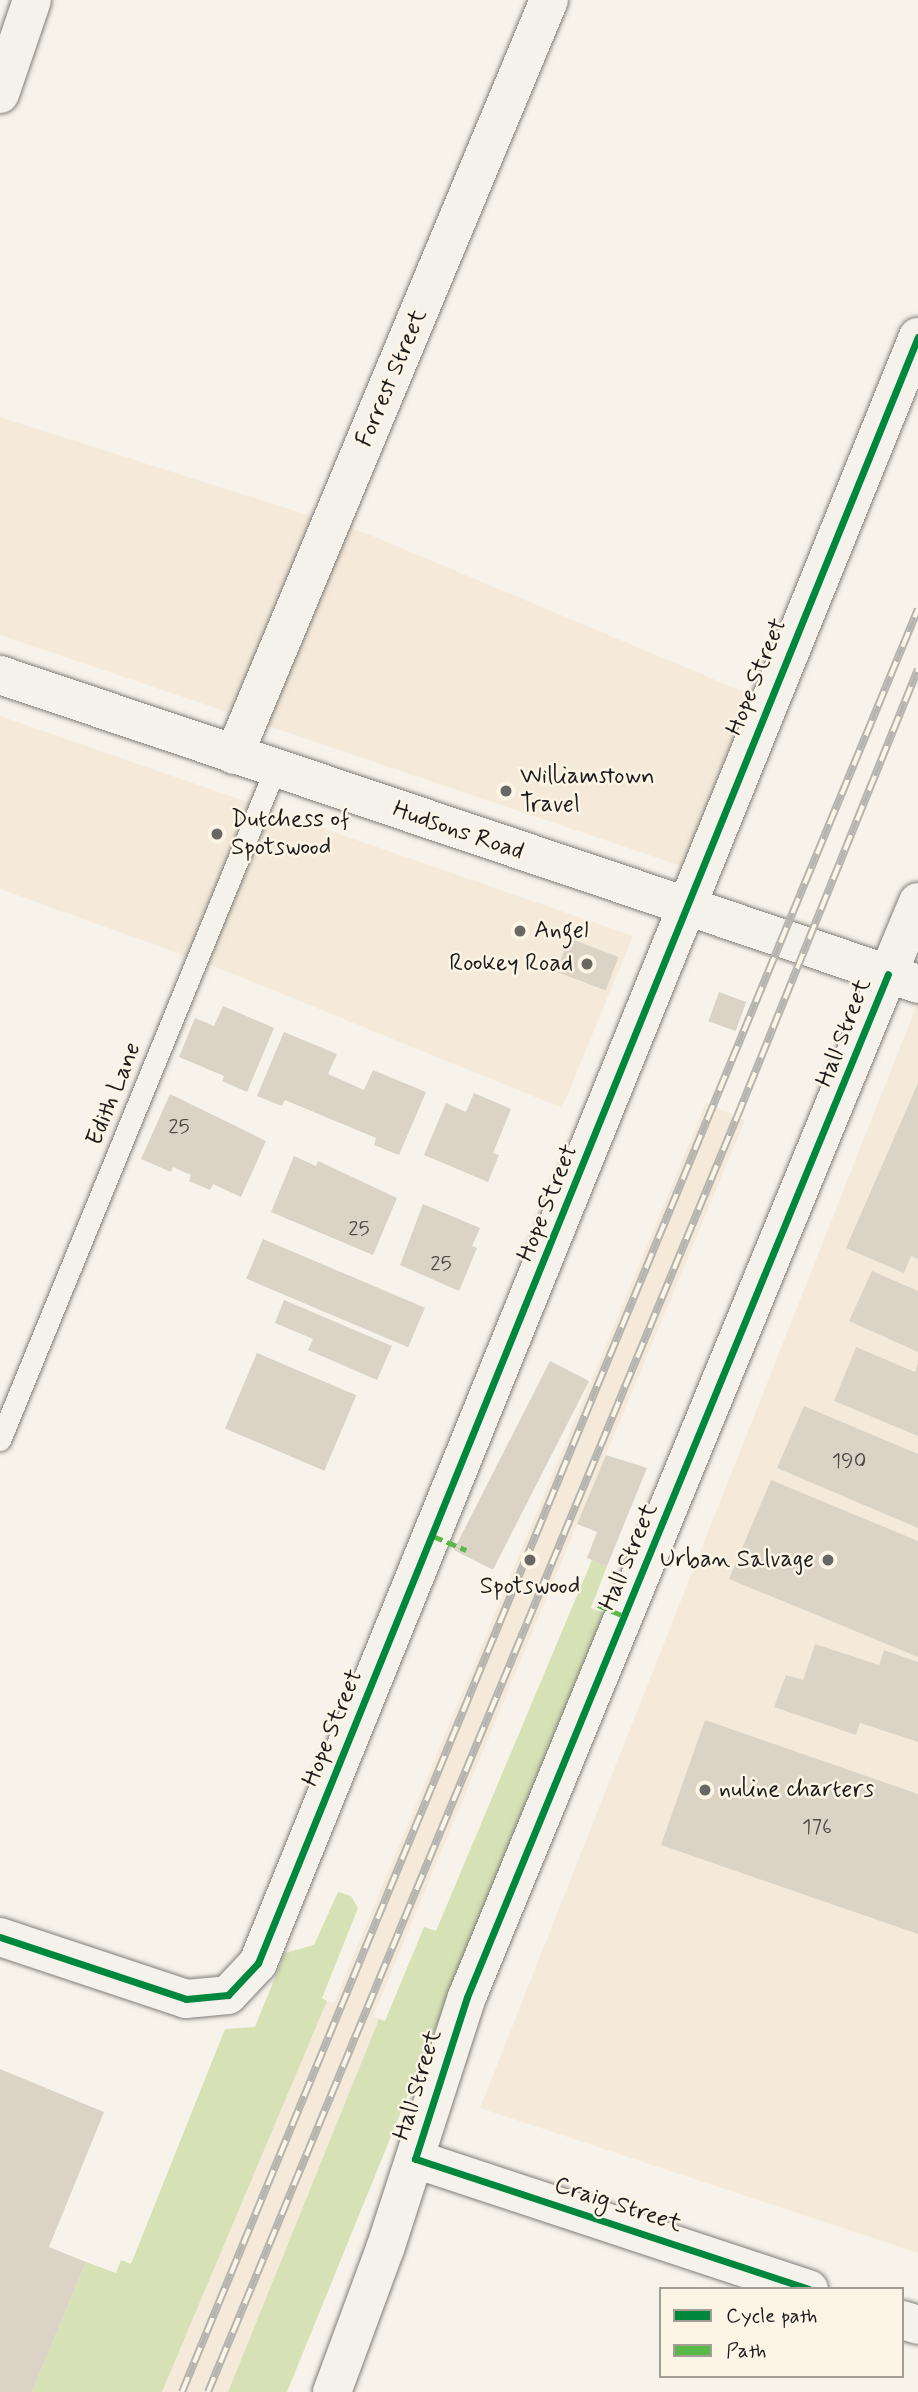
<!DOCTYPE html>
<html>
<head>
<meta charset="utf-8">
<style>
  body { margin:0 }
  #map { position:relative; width:918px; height:2392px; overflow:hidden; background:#f7f3ea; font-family:Mynerve,sans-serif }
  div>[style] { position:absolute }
  .built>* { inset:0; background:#f5eada }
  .green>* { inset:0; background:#d6e1b5 }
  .building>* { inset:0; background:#dcd3c7; transform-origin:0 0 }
  .roads { filter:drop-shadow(0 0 2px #7f7d79) drop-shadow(0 0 2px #7f7d79) }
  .service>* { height:21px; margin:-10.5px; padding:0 10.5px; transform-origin:10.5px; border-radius:10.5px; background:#f5f2ec }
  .minor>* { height:38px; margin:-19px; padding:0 19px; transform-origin:19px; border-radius:19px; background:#f5f2ec }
  .tertiary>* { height:38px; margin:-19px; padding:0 19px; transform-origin:19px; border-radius:19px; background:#f5f2ec }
  .rail>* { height:8px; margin-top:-4px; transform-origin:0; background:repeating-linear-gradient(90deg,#fcf5e5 0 16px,#b6b4af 0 32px); box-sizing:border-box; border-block:2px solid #b6b4af }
  .quiet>* { height:5px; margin-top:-2.5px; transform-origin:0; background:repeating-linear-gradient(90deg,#58b947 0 10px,transparent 0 15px) }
  .cycleway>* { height:7px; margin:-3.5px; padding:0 3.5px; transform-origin:3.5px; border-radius:3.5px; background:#00873e }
  .dots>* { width:19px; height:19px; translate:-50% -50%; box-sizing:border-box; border:4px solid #fcf5e5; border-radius:50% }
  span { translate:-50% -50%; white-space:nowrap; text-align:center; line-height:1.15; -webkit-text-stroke:5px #fcf5e5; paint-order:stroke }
  .number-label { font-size:21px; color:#4c4a47 }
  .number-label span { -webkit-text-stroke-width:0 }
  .street-label { font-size:24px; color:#1c1c1c }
  .poi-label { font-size:24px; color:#1c1c1c }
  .left { translate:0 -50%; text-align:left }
  .right { translate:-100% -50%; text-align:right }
  .legend { position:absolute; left:659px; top:2287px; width:245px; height:91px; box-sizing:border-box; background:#fcf5e5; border:2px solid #a29e95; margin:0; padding:9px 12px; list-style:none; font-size:21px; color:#1c1c1c }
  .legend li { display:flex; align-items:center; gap:14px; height:35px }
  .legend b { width:35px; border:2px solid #a29e95 }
</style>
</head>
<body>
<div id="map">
  <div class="built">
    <div style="clip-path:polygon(0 417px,368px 534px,756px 697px,687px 868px,0 635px)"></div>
    <div style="clip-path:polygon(0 716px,633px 936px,562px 1108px,211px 965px,0 889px)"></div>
    <div style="clip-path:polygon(918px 1002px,918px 2253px,480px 2108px)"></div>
    <div style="clip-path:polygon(706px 1103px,745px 1120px,373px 2016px,379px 2019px,228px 2392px,162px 2392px,327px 2001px,334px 2003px)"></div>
  </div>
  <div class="green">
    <div style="clip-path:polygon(592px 1560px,607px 1566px,591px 1608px,604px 1613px,287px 2392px,228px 2392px,379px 2019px,385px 2021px,424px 1927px,436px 1931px)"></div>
    <div style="clip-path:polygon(338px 1892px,351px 1896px,358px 1908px,322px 1998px,327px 2001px,162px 2392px,32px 2392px,86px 2262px,116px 2273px,121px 2260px,131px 2264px,225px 2029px,255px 2027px,285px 1953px,314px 1945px)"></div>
  </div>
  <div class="building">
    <div style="left:569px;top:938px;width:53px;height:36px;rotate:21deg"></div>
    <div style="left:719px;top:992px;width:29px;height:31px;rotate:20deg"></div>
    <div style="clip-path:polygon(223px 1006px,274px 1028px,247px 1092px,222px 1081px,224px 1076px,179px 1057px,195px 1018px,214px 1026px)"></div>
    <div style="clip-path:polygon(284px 1032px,337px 1054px,328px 1074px,364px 1090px,373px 1070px,426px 1092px,399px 1155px,374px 1145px,376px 1138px,285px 1100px,282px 1106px,257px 1096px)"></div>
    <div style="clip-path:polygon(918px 1083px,918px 1259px,911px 1256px,904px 1273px,846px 1248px)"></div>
    <div style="clip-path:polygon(474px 1093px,511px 1109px,493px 1153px,499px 1155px,488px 1182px,424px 1155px,446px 1103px,466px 1112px)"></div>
    <div style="clip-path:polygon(170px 1094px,266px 1141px,241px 1197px,213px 1184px,210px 1190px,189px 1181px,191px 1175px,173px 1167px,171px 1172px,141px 1159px)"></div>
    <div style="clip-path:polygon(294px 1156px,316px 1166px,318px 1161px,397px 1198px,373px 1255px,271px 1212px)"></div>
    <div style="clip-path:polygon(423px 1204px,480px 1228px,472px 1246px,477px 1248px,459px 1291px,400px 1265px)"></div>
    <div style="left:263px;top:1239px;width:176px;height:43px;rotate:23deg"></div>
    <div style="clip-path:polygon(872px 1271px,918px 1291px,918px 1352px,849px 1321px)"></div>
    <div style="clip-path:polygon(284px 1300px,392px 1346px,377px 1380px,308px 1350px,313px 1339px,275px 1323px)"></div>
    <div style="clip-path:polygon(856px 1347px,915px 1372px,918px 1363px,918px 1436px,834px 1401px)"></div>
    <div style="left:257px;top:1353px;width:108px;height:82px;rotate:23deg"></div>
    <div style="left:550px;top:1361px;width:44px;height:212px;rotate:27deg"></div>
    <div style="clip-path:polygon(804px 1406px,918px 1454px,918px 1528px,777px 1468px)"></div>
    <div style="clip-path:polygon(606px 1455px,647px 1468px,607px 1566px,587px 1558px,597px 1532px,577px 1524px)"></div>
    <div style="clip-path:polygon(771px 1480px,918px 1541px,918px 1657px,729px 1579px)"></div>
    <div style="clip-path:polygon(815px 1644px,879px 1665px,884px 1650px,918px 1662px,918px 1742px,860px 1723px,856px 1735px,774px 1707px,786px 1675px,803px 1680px)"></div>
    <div style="clip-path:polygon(705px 1720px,918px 1794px,918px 1934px,661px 1845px)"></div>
    <div style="clip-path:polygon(0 2069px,104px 2112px,49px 2247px,86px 2262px,32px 2392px,0 2392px)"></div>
  </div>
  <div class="roads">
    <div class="service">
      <div style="left:0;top:1440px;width:725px;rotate:-67.71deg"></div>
    </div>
    <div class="minor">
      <div style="left:0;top:94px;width:99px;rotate:-71.2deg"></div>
      <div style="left:234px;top:755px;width:818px;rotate:-67.35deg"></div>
      <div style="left:888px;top:974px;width:78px;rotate:-67.4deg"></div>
      <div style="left:0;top:1937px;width:196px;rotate:18.4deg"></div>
      <div style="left:186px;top:1999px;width:42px;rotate:-5.4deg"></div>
      <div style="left:228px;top:1995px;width:44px;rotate:-46.8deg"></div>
      <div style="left:258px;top:1963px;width:1755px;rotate:-67.91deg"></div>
      <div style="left:415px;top:2159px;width:415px;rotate:18.3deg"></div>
      <div style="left:902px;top:2320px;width:17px;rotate:17deg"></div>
    </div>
    <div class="tertiary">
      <div style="left:0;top:675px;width:969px;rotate:18.6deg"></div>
      <div style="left:332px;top:2392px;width:153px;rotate:-69.7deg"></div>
      <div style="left:385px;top:2249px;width:265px;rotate:-72deg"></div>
      <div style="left:467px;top:1997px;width:1106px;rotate:-67.63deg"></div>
    </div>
  </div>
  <div class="rail">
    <div style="left:182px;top:2392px;width:1929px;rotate:-67.57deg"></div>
    <div style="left:208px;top:2392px;width:1380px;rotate:-67.47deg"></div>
    <div style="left:737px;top:1117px;width:483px;rotate:-68deg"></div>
  </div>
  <div class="quiet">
    <div style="left:433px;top:1536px;width:36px;rotate:23deg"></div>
    <div style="left:598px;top:1605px;width:30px;rotate:23deg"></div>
  </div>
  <div class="cycleway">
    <div style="left:0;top:1937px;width:196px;rotate:18.4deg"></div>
    <div style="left:186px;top:1999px;width:42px;rotate:-5.4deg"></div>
    <div style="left:228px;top:1995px;width:44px;rotate:-46.8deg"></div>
    <div style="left:258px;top:1963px;width:1755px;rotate:-67.91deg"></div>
    <div style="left:809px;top:2289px;width:415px;rotate:-161.7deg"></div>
    <div style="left:415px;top:2159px;width:170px;rotate:-72.2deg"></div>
    <div style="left:467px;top:1997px;width:1106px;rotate:-67.63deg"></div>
  </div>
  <div class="dots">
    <div style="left:506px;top:791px;background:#696764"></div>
    <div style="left:217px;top:834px;background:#696764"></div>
    <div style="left:520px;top:931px;background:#696764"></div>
    <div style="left:587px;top:964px;background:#696764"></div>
    <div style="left:530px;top:1560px;background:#696764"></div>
    <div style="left:828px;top:1560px;background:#696764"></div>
    <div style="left:705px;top:1790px;background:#696764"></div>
  </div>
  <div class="number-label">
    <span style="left:179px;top:1127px">25</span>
    <span style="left:359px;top:1229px">25</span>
    <span style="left:441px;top:1264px">25</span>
    <span style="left:849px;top:1461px">190</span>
    <span style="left:817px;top:1827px">176</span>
  </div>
  <div class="street-label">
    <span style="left:392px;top:378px;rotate:-67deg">Forrest Street</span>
    <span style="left:757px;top:677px;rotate:-68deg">Hope Street</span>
    <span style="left:458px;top:831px;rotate:19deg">Hudsons Road</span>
    <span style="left:844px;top:1033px;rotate:-69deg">Hall Street</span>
    <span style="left:114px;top:1094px;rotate:-68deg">Edith Lane</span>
    <span style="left:548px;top:1203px;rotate:-68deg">Hope Street</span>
    <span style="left:629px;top:1557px;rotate:-67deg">Hall Street</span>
    <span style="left:333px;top:1728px;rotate:-68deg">Hope Street</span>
    <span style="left:418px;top:2085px;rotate:-73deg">Hall Street</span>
    <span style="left:618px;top:2205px;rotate:18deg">Craig Street</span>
  </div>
  <div class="poi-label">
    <span class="left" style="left:520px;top:791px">Williamstown<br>Travel</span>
    <span class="left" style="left:231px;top:834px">Dutchess of<br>Spotswood</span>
    <span class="left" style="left:534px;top:931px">Angel</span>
    <span class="right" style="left:573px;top:964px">Rookey Road</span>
    <span class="right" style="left:814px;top:1560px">Urban Salvage</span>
    <span style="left:530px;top:1587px">Spotswood</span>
    <span class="left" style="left:719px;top:1790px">nuline charters</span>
  </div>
  <ul class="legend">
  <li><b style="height:9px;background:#00873e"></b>Cycle path</li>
  <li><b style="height:9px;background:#58b947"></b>Path</li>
  </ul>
</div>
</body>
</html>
